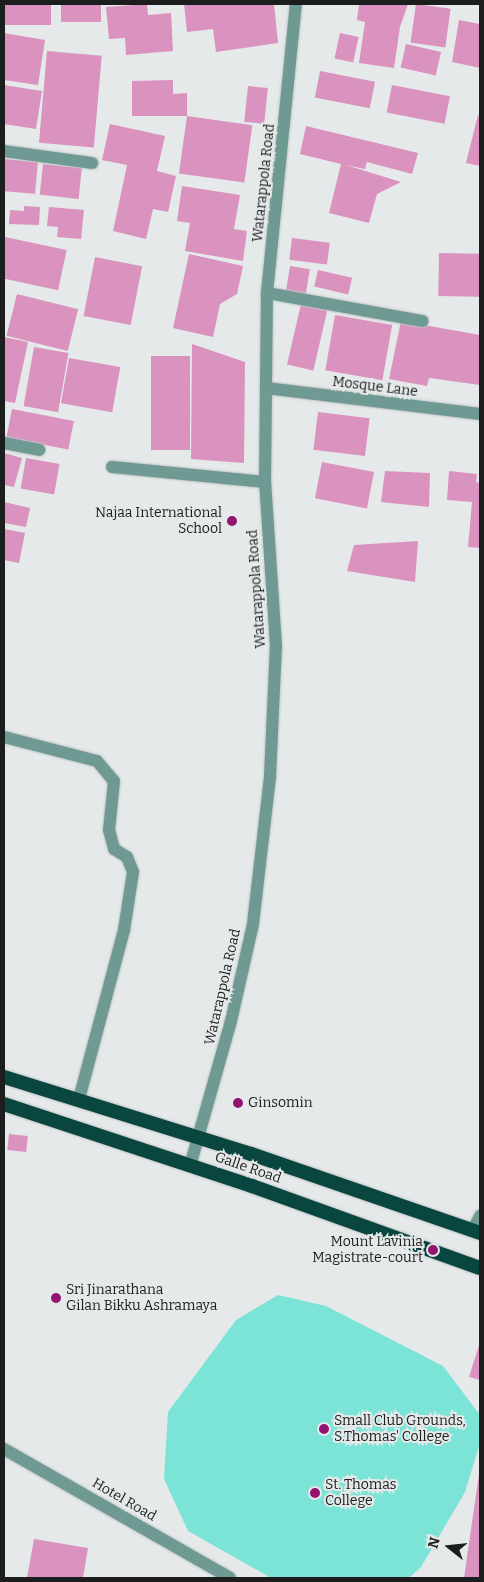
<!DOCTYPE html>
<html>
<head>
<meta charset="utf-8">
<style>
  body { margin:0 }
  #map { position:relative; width:484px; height:1582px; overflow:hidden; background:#e5e9e9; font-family:Bitter,serif }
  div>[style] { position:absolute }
  .green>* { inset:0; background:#7ce3d7 }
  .building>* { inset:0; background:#da92be; transform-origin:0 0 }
  .roads { filter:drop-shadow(0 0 1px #c1c4c4) drop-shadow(0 0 1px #c1c4c4) }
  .minor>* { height:12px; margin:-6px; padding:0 6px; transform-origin:6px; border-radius:6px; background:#6f9993 }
  .tertiary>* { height:12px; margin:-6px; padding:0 6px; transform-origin:6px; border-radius:6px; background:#6f9993 }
  .trunk>* { height:14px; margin:-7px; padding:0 7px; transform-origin:7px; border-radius:7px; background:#0a4640 }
  .dots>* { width:14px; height:14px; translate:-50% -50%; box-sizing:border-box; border:2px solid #e5e9e9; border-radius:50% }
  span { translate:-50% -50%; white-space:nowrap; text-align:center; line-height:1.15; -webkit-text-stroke:4px #e5e9e9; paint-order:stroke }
  .street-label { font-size:14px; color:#1c1d1d }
  .poi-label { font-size:14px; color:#1c1d1d }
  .right { translate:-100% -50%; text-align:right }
  .left { translate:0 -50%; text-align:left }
  .frame { position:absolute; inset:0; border:5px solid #1c1d1d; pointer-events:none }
  .north { position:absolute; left:424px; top:1522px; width:50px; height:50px; -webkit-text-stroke:4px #e5e9e9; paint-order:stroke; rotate:286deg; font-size:14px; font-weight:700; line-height:20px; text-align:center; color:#1c1d1d }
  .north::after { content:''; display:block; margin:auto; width:18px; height:22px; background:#1c1d1d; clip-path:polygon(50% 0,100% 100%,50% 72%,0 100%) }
</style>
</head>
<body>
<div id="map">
  <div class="green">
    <div style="clip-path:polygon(278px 1295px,326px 1306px,443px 1366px,480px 1415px,480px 1443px,465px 1492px,421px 1567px,409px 1578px,271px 1578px,188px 1531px,164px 1479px,168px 1412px,236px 1320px)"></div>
  </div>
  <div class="building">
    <div style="left:4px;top:4px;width:47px;height:21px"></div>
    <div style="left:61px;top:4px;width:40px;height:18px"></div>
    <div style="clip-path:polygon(147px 4px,148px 15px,171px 13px,173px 51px,126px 55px,125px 38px,109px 39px,106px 7px)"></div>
    <div style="clip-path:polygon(184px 4px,274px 4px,278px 43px,216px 52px,213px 29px,187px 32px)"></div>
    <div style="clip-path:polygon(359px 4px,408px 4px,400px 27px,394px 68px,359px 63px,365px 22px,357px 20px)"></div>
    <div style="left:416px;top:4px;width:35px;height:39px;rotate:8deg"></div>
    <div style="clip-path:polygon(459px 20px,480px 24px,480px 68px,452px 62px)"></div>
    <div style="clip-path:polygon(4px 33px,45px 40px,38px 85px,4px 80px)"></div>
    <div style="left:340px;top:33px;width:19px;height:26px;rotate:12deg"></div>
    <div style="left:406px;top:44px;width:36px;height:24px;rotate:13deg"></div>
    <div style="left:47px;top:51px;width:55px;height:92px;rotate:5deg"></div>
    <div style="left:320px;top:71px;width:56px;height:27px;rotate:11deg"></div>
    <div style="clip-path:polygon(173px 80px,173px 94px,187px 93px,187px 116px,132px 116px,132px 81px)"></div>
    <div style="clip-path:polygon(4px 85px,42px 91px,36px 129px,4px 124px)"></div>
    <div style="left:392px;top:85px;width:59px;height:28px;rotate:11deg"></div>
    <div style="left:248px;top:86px;width:20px;height:36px;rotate:6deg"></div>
    <div style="clip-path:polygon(478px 115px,480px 116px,480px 166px,466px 163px)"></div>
    <div style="left:187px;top:116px;width:66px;height:58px;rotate:8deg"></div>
    <div style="clip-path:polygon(110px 124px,165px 136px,157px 171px,176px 176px,168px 212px,153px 209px,146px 239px,113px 231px,127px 165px,102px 160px)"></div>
    <div style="clip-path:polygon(306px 126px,418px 153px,412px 174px,367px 162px,365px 169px,346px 165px,401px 182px,377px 194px,369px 223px,329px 213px,341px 164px,300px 154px)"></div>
    <div style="left:4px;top:159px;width:34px;height:32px;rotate:5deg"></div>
    <div style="left:43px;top:164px;width:39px;height:31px;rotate:6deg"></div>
    <div style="clip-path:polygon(182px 186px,240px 195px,234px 229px,247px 231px,243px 261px,185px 251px,190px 223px,177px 221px)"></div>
    <div style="clip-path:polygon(24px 206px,40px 207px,39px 225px,9px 224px,10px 210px,24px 211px)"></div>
    <div style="clip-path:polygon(49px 207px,84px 210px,81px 239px,57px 237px,58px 227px,47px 226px)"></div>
    <div style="left:5px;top:237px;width:63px;height:41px;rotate:12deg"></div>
    <div style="left:292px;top:238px;width:38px;height:22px;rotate:7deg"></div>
    <div style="left:439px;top:253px;width:41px;height:43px;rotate:1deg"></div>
    <div style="clip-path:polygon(189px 254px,243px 266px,237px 294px,220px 304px,213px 337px,173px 328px)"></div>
    <div style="left:95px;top:257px;width:48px;height:60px;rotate:11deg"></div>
    <div style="left:290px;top:266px;width:20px;height:25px;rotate:9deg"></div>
    <div style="left:318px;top:270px;width:35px;height:17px;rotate:13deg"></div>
    <div style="left:17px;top:294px;width:63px;height:43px;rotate:14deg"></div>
    <div style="left:301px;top:304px;width:27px;height:62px;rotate:13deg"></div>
    <div style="left:335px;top:315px;width:58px;height:56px;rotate:10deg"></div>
    <div style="clip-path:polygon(401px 321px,480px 335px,480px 385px,429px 378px,427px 386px,389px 379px)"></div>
    <div style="clip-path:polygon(4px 337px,28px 342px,15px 403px,4px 401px)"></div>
    <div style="clip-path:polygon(192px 344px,245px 362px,244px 463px,191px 459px)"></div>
    <div style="left:34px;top:347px;width:35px;height:60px;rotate:10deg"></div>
    <div style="left:151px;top:356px;width:39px;height:94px"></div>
    <div style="left:69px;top:358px;width:52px;height:46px;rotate:10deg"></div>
    <div style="left:12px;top:409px;width:63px;height:29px;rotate:11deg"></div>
    <div style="left:318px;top:412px;width:52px;height:38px;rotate:7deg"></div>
    <div style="clip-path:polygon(4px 453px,22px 458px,14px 487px,4px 485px)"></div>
    <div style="left:26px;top:458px;width:34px;height:31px;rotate:10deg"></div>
    <div style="left:322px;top:462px;width:53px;height:37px;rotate:11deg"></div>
    <div style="clip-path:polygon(385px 471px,430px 473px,429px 507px,381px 502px)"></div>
    <div style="clip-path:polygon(449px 471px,477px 474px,476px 482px,480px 483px,480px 548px,468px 547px,472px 502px,447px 500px)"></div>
    <div style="clip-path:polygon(4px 502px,30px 508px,26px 527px,4px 523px)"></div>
    <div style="clip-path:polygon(4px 529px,25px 533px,19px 563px,4px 560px)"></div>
    <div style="clip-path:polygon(418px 541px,415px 582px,347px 571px,354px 545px)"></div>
    <div style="left:9px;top:1134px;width:19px;height:16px;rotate:6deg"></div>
    <div style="clip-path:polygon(480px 1342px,480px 1380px,469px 1377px)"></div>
    <div style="clip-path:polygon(480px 1474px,480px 1578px,464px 1578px,479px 1474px)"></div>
    <div style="clip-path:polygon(34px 1539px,88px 1548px,83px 1578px,27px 1578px)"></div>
  </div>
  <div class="roads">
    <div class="minor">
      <div style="left:4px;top:151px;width:89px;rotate:7.8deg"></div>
      <div style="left:267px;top:293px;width:158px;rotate:10.2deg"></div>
      <div style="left:266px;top:388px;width:216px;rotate:6.9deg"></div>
      <div style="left:4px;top:443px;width:36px;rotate:11deg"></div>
      <div style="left:112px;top:467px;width:154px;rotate:5.6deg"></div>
      <div style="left:4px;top:737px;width:96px;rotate:14.5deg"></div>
      <div style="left:97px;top:761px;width:26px;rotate:50deg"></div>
      <div style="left:114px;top:781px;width:49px;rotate:95.8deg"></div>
      <div style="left:109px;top:830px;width:20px;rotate:75deg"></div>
      <div style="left:114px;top:849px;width:15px;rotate:32deg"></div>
      <div style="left:127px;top:857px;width:16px;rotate:68deg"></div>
      <div style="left:133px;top:872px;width:59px;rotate:98.8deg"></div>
      <div style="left:124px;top:930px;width:175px;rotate:104.9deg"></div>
      <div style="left:473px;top:1230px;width:16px;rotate:-63deg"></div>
    </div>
    <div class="tertiary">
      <div style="left:190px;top:1166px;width:151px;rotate:-74.2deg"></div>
      <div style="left:231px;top:1021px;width:99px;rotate:-77.2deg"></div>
      <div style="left:253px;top:924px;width:148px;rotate:-83.4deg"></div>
      <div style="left:270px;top:777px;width:131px;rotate:-87.4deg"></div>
      <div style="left:276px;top:646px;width:164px;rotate:-93.8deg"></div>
      <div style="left:265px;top:482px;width:189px;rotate:-89.4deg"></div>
      <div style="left:267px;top:293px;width:290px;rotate:-84.3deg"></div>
      <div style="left:4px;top:1449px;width:260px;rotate:29.7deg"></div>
    </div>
    <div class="trunk">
      <div style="left:4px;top:1077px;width:259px;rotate:17.3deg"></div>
      <div style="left:251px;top:1154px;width:242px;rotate:19deg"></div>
      <div style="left:4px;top:1104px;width:261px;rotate:18.3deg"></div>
      <div style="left:252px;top:1186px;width:242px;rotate:19.8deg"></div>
    </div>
  </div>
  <div class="dots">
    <div style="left:232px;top:521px;background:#92146f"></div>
    <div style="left:238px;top:1103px;background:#92146f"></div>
    <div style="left:433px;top:1250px;background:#92146f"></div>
    <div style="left:56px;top:1298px;background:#92146f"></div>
    <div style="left:324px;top:1429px;background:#92146f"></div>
    <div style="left:315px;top:1493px;background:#92146f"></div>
  </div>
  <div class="street-label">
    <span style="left:264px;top:183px;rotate:-84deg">Watarappola Road</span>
    <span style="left:375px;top:387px;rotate:7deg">Mosque Lane</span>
    <span style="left:257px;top:589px;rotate:-94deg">Watarappola Road</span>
    <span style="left:223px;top:987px;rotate:-77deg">Watarappola Road</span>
    <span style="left:248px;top:1168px;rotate:19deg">Galle Road</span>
    <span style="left:124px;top:1500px;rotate:30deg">Hotel Road</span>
  </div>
  <div class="poi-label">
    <span class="right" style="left:222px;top:521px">Najaa International<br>School</span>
    <span class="left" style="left:248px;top:1103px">Ginsomin</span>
    <span class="right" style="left:423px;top:1250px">Mount Lavinia<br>Magistrate-court</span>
    <span class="left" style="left:66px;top:1298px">Sri Jinarathana<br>Gilan Bikku Ashramaya</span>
    <span class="left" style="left:334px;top:1429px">Small Club Grounds,<br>S.Thomas' College</span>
    <span class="left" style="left:325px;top:1493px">St. Thomas<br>College</span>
  </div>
  <div class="frame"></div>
  <div class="north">N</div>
</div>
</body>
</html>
